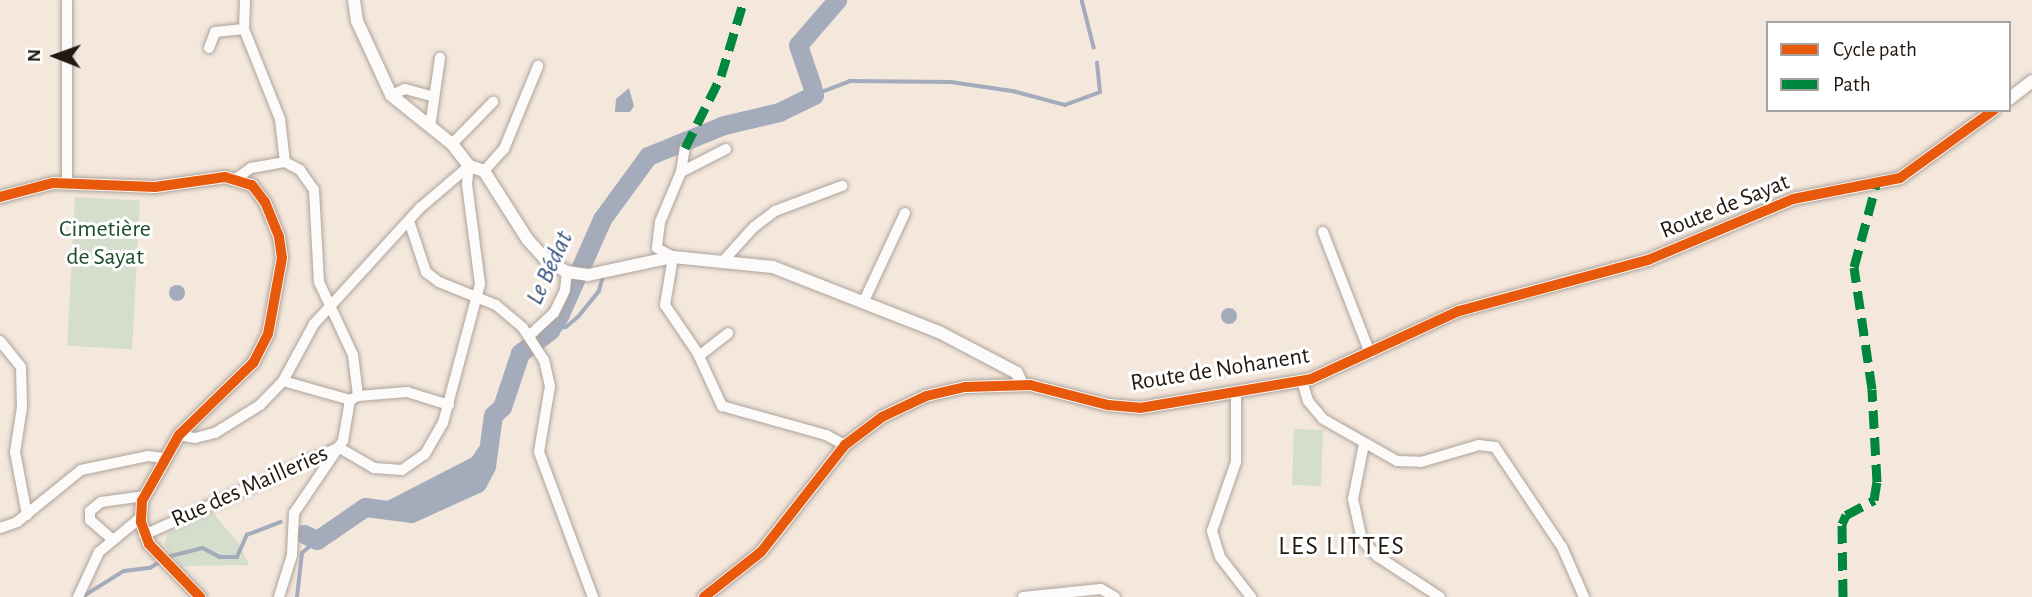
<!DOCTYPE html>
<html>
<head>
<meta charset="utf-8">
<style>
  body { margin:0 }
  #map { position:relative; width:2032px; height:597px; overflow:hidden; background:#f4e7dc; font-family:"Alegreya Sans",sans-serif }
  div>[style] { position:absolute }
  .green>* { inset:0; background:#d5decd; transform-origin:0 0 }
  .water>* { inset:0; background:#a4abbb }
  .round { border-radius:50% }
  .stream>* { height:3.5px; margin:-1.75px; padding:0 1.75px; transform-origin:1.75px; border-radius:1.75px; background:#a4abbb }
  .river>* { height:19px; margin:-9.5px; padding:0 9.5px; transform-origin:9.5px; border-radius:9.5px; background:#a4abbb }
  .roads { filter:drop-shadow(0 0 2px #ada39b) drop-shadow(0 0 2px #ada39b) }
  .minor>* { height:10px; margin:-5px; padding:0 5px; transform-origin:5px; border-radius:5px; background:#fdfbfa }
  .tertiary>* { height:12px; margin:-6px; padding:0 6px; transform-origin:6px; border-radius:6px; background:#fdfbfa }
  .quiet>* { height:9px; margin-top:-4.5px; transform-origin:0; background:repeating-linear-gradient(90deg,#00873e 0 18px,transparent 0 27px) }
  .cycleway>* { height:10px; margin:-5px; padding:0 5px; transform-origin:5px; border-radius:5px; background:#e8590c }
  span { translate:-50% -50%; white-space:nowrap; text-align:center; line-height:1.15; -webkit-text-stroke:6px #fff; paint-order:stroke }
  .street-label { font-size:24px; color:#221912 }
  .park-label { font-size:24px; color:#1b4c2c }
  .water-label { font-size:26px; color:#3c547e; font-style:italic }
  .neighbourhood-label { font-size:26px; color:#221912; letter-spacing:2px }
  .legend { position:absolute; left:1766px; top:21px; width:245px; height:91px; box-sizing:border-box; background:#fff; border:2px solid #a7a3a0; margin:0; padding:9px 12px; list-style:none; font-size:21px; color:#221912 }
  .legend li { display:flex; align-items:center; gap:14px; height:35px }
  .legend b { width:35px; border:2px solid #a7a3a0 }
  .north { position:absolute; left:21px; top:21px; width:70px; height:70px; -webkit-text-stroke:5px #fff; paint-order:stroke; rotate:271deg; font-size:19px; font-weight:700; line-height:28px; text-align:center; color:#221912 }
  .north::after { content:''; display:block; margin:auto; width:24px; height:32px; background:#221912; clip-path:polygon(50% 0,100% 100%,50% 72%,0 100%) }
</style>
</head>
<body>
<div id="map">
  <div class="green">
    <div style="left:75px;top:197px;width:65px;height:149px;rotate:3deg"></div>
    <div style="left:1294px;top:429px;width:29px;height:56px;rotate:2deg"></div>
    <div style="clip-path:polygon(213px 513px,239px 544px,249px 565px,182px 566px,164px 545px,168px 533px)"></div>
  </div>
  <div class="water">
    <div style="clip-path:polygon(629px 88px,634px 106px,630px 112px,615px 112px,616px 99px)"></div>
    <div class="round" style="left:169px;top:285px;width:16px;height:16px"></div>
    <div class="round" style="left:1221px;top:308px;width:16px;height:16px"></div>
  </div>
  <div class="stream">
    <div style="left:1082px;top:0;width:49px;rotate:75.7deg"></div>
    <div style="left:814px;top:95px;width:39px;rotate:-21deg"></div>
    <div style="left:850px;top:81px;width:101px;rotate:0.6deg"></div>
    <div style="left:951px;top:82px;width:63px;rotate:8.3deg"></div>
    <div style="left:1013px;top:91px;width:54px;rotate:15.1deg"></div>
    <div style="left:1065px;top:105px;width:37px;rotate:-20deg"></div>
    <div style="left:1100px;top:92px;width:29px;rotate:-96deg"></div>
    <div style="left:550px;top:330px;width:16px;rotate:-11deg"></div>
    <div style="left:566px;top:327px;width:16px;rotate:-40deg"></div>
    <div style="left:578px;top:317px;width:33px;rotate:-51deg"></div>
    <div style="left:599px;top:291px;width:16px;rotate:-75deg"></div>
    <div style="left:167px;top:557px;width:37px;rotate:-14deg"></div>
    <div style="left:203px;top:548px;width:19px;rotate:28deg"></div>
    <div style="left:220px;top:557px;width:17px"></div>
    <div style="left:237px;top:557px;width:24px;rotate:-66deg"></div>
    <div style="left:247px;top:535px;width:36px;rotate:-21deg"></div>
    <div style="left:82px;top:597px;width:49px;rotate:-31.8deg"></div>
    <div style="left:124px;top:571px;width:26px;rotate:-7deg"></div>
    <div style="left:150px;top:568px;width:13px;rotate:-32deg"></div>
    <div style="left:297px;top:597px;width:44px;rotate:-83.5deg"></div>
    <div style="left:302px;top:553px;width:20px;rotate:-41deg"></div>
  </div>
  <div class="river">
    <div style="left:812px;top:86px;width:43px;rotate:-108.9deg"></div>
    <div style="left:798px;top:45px;width:60px;rotate:-49.1deg"></div>
    <div style="left:389px;top:510px;width:100px;rotate:-27.3deg"></div>
    <div style="left:478px;top:464px;width:14px;rotate:-56deg"></div>
    <div style="left:304px;top:534px;width:14px;rotate:25deg"></div>
    <div style="left:317px;top:540px;width:58px;rotate:-34.5deg"></div>
    <div style="left:365px;top:507px;width:46px;rotate:7.4deg"></div>
    <div style="left:411px;top:513px;width:72px;rotate:-24.4deg"></div>
    <div style="left:477px;top:483px;width:19px;rotate:-62deg"></div>
    <div style="left:486px;top:466px;width:51px;rotate:-82.2deg"></div>
    <div style="left:493px;top:415px;width:12px;rotate:-42deg"></div>
    <div style="left:502px;top:407px;width:57px;rotate:-71.6deg"></div>
    <div style="left:520px;top:353px;width:38px;rotate:-37deg"></div>
    <div style="left:550px;top:330px;width:19px;rotate:-58deg"></div>
    <div style="left:560px;top:314px;width:104px;rotate:-66.1deg"></div>
    <div style="left:602px;top:219px;width:78px;rotate:-53.9deg"></div>
    <div style="left:648px;top:156px;width:82px;rotate:-22.2deg"></div>
    <div style="left:724px;top:125px;width:57px;rotate:-13.3deg"></div>
    <div style="left:779px;top:112px;width:39px;rotate:-26deg"></div>
    <div style="left:814px;top:95px;width:5px;rotate:-101deg"></div>
  </div>
  <div class="roads">
    <div class="minor">
      <div style="left:244px;top:29px;width:97px;rotate:68.2deg"></div>
      <div style="left:280px;top:119px;width:43px;rotate:83.4deg"></div>
      <div style="left:209px;top:48px;width:17px;rotate:-69deg"></div>
      <div style="left:215px;top:32px;width:29px;rotate:-6deg"></div>
      <div style="left:244px;top:29px;width:29px;rotate:-88deg"></div>
      <div style="left:391px;top:95px;width:15px;rotate:-23deg"></div>
      <div style="left:405px;top:89px;width:30px;rotate:15deg"></div>
      <div style="left:430px;top:127px;width:70px;rotate:-81.8deg"></div>
      <div style="left:452px;top:144px;width:59px;rotate:-45.7deg"></div>
      <div style="left:726px;top:149px;width:51px;rotate:152.9deg"></div>
      <div style="left:681px;top:172px;width:54px;rotate:112.8deg"></div>
      <div style="left:660px;top:222px;width:26px;rotate:97deg"></div>
      <div style="left:657px;top:248px;width:18px;rotate:29deg"></div>
      <div style="left:673px;top:257px;width:49px;rotate:99.5deg"></div>
      <div style="left:665px;top:305px;width:57px;rotate:55.8deg"></div>
      <div style="left:697px;top:352px;width:60px;rotate:65.2deg"></div>
      <div style="left:722px;top:406px;width:108px;rotate:15.6deg"></div>
      <div style="left:826px;top:435px;width:21px;rotate:28deg"></div>
      <div style="left:484px;top:171px;width:30px;rotate:-48deg"></div>
      <div style="left:504px;top:149px;width:90px;rotate:-67.7deg"></div>
      <div style="left:681px;top:172px;width:24px;rotate:-81deg"></div>
      <div style="left:237px;top:178px;width:17px;rotate:-36deg"></div>
      <div style="left:251px;top:168px;width:35px;rotate:-10deg"></div>
      <div style="left:285px;top:162px;width:17px;rotate:28deg"></div>
      <div style="left:300px;top:170px;width:24px;rotate:55deg"></div>
      <div style="left:314px;top:190px;width:92px;rotate:86.9deg"></div>
      <div style="left:319px;top:282px;width:81px;rotate:65deg"></div>
      <div style="left:353px;top:355px;width:41px;rotate:83deg"></div>
      <div style="left:67px;top:182px;width:182px;rotate:-90deg"></div>
      <div style="left:410px;top:224px;width:51px;rotate:71.6deg"></div>
      <div style="left:426px;top:272px;width:16px;rotate:38deg"></div>
      <div style="left:439px;top:282px;width:61px;rotate:22deg"></div>
      <div style="left:496px;top:305px;width:35px;rotate:40deg"></div>
      <div style="left:523px;top:328px;width:38px;rotate:57deg"></div>
      <div style="left:544px;top:360px;width:27px;rotate:77deg"></div>
      <div style="left:550px;top:386px;width:67px;rotate:99.5deg"></div>
      <div style="left:539px;top:452px;width:155px;rotate:69.6deg"></div>
      <div style="left:1323px;top:232px;width:130px;rotate:68.8deg"></div>
      <div style="left:724px;top:260px;width:45px;rotate:-47.7deg"></div>
      <div style="left:754px;top:227px;width:26px;rotate:-37deg"></div>
      <div style="left:775px;top:211px;width:72px;rotate:-20.5deg"></div>
      <div style="left:864px;top:301px;width:97px;rotate:-65deg"></div>
      <div style="left:529px;top:336px;width:34px;rotate:-43deg"></div>
      <div style="left:554px;top:313px;width:25px;rotate:-64deg"></div>
      <div style="left:565px;top:290px;width:18px;rotate:-84deg"></div>
      <div style="left:0;top:341px;width:33px;rotate:51deg"></div>
      <div style="left:21px;top:367px;width:40px;rotate:88.6deg"></div>
      <div style="left:22px;top:407px;width:46px;rotate:98.8deg"></div>
      <div style="left:15px;top:452px;width:64px;rotate:79.2deg"></div>
      <div style="left:699px;top:356px;width:37px;rotate:-38deg"></div>
      <div style="left:283px;top:381px;width:70px;rotate:15.8deg"></div>
      <div style="left:1302px;top:381px;width:21px;rotate:73deg"></div>
      <div style="left:1308px;top:401px;width:23px;rotate:50deg"></div>
      <div style="left:1323px;top:419px;width:85px;rotate:29.6deg"></div>
      <div style="left:1397px;top:461px;width:24px;rotate:2deg"></div>
      <div style="left:1421px;top:462px;width:60px;rotate:-16.3deg"></div>
      <div style="left:1479px;top:445px;width:16px;rotate:7deg"></div>
      <div style="left:1495px;top:447px;width:120px;rotate:56.2deg"></div>
      <div style="left:1562px;top:547px;width:55px;rotate:66.3deg"></div>
      <div style="left:1236px;top:392px;width:70px;rotate:90deg"></div>
      <div style="left:1236px;top:462px;width:73px;rotate:109.2deg"></div>
      <div style="left:1212px;top:531px;width:27px;rotate:73deg"></div>
      <div style="left:1220px;top:557px;width:51px;rotate:52.2deg"></div>
      <div style="left:358px;top:396px;width:49px;rotate:-4.7deg"></div>
      <div style="left:407px;top:392px;width:44px;rotate:17.2deg"></div>
      <div style="left:179px;top:435px;width:16px;rotate:11deg"></div>
      <div style="left:195px;top:438px;width:21px;rotate:-14deg"></div>
      <div style="left:215px;top:433px;width:53px;rotate:-31.9deg"></div>
      <div style="left:260px;top:405px;width:33px;rotate:-46deg"></div>
      <div style="left:283px;top:381px;width:65px;rotate:-61.5deg"></div>
      <div style="left:314px;top:324px;width:157px;rotate:-47.6deg"></div>
      <div style="left:420px;top:208px;width:65px;rotate:-40.6deg"></div>
      <div style="left:1364px;top:444px;width:56px;rotate:101.3deg"></div>
      <div style="left:1353px;top:499px;width:42px;rotate:77.6deg"></div>
      <div style="left:1362px;top:540px;width:22px;rotate:47deg"></div>
      <div style="left:1377px;top:556px;width:75px;rotate:33.1deg"></div>
      <div style="left:338px;top:447px;width:42px;rotate:30.3deg"></div>
      <div style="left:374px;top:468px;width:28px;rotate:4deg"></div>
      <div style="left:402px;top:470px;width:28px;rotate:-35deg"></div>
      <div style="left:425px;top:454px;width:36px;rotate:-60deg"></div>
      <div style="left:443px;top:423px;width:144px;rotate:-75.1deg"></div>
      <div style="left:480px;top:284px;width:101px;rotate:-97.4deg"></div>
      <div style="left:467px;top:184px;width:18px;rotate:-84deg"></div>
      <div style="left:0;top:528px;width:18px;rotate:-19deg"></div>
      <div style="left:17px;top:522px;width:82px;rotate:-39.1deg"></div>
      <div style="left:81px;top:470px;width:68px;rotate:-11.8deg"></div>
      <div style="left:148px;top:456px;width:16px;rotate:7deg"></div>
      <div style="left:144px;top:535px;width:209px;rotate:-24.2deg"></div>
      <div style="left:113px;top:540px;width:30px;rotate:-139deg"></div>
      <div style="left:90px;top:520px;width:9px;rotate:-90deg"></div>
      <div style="left:90px;top:511px;width:14px;rotate:-39deg"></div>
      <div style="left:101px;top:502px;width:43px;rotate:-7.9deg"></div>
      <div style="left:78px;top:597px;width:50px;rotate:-65deg"></div>
      <div style="left:99px;top:552px;width:53px;rotate:-39.7deg"></div>
      <div style="left:279px;top:597px;width:44px;rotate:-72.8deg"></div>
      <div style="left:292px;top:555px;width:42px;rotate:-87.3deg"></div>
      <div style="left:294px;top:513px;width:87px;rotate:-55.8deg"></div>
      <div style="left:343px;top:441px;width:42px;rotate:-80.3deg"></div>
      <div style="left:350px;top:400px;width:9px;rotate:-27deg"></div>
      <div style="left:1023px;top:597px;width:78px;rotate:-5.9deg"></div>
      <div style="left:1101px;top:589px;width:16px;rotate:30deg"></div>
    </div>
    <div class="tertiary">
      <div style="left:354px;top:0;width:21px;rotate:82deg"></div>
      <div style="left:357px;top:21px;width:81px;rotate:65.3deg"></div>
      <div style="left:391px;top:95px;width:78px;rotate:38.8deg"></div>
      <div style="left:452px;top:144px;width:28px;rotate:52deg"></div>
      <div style="left:469px;top:166px;width:16px;rotate:18deg"></div>
      <div style="left:484px;top:171px;width:82px;rotate:57.5deg"></div>
      <div style="left:528px;top:240px;width:25px;rotate:48deg"></div>
      <div style="left:545px;top:259px;width:26px;rotate:31deg"></div>
      <div style="left:567px;top:272px;width:21px;rotate:8deg"></div>
      <div style="left:588px;top:275px;width:87px;rotate:-12deg"></div>
      <div style="left:673px;top:257px;width:100px;rotate:5.7deg"></div>
      <div style="left:773px;top:267px;width:178px;rotate:21.4deg"></div>
      <div style="left:939px;top:332px;width:88px;rotate:27.7deg"></div>
      <div style="left:1017px;top:373px;width:13px;rotate:67deg"></div>
      <div style="left:2009px;top:99px;width:29px;rotate:-38deg"></div>
      <div style="left:0;top:197px;width:55px;rotate:-14.8deg"></div>
      <div style="left:53px;top:183px;width:102px;rotate:2.2deg"></div>
      <div style="left:155px;top:187px;width:71px;rotate:-8.1deg"></div>
      <div style="left:225px;top:177px;width:28px;rotate:17deg"></div>
      <div style="left:252px;top:185px;width:21px;rotate:53deg"></div>
      <div style="left:265px;top:202px;width:38px;rotate:68deg"></div>
      <div style="left:279px;top:237px;width:21px;rotate:82deg"></div>
      <div style="left:282px;top:258px;width:77px;rotate:100.4deg"></div>
      <div style="left:268px;top:334px;width:33px;rotate:117deg"></div>
      <div style="left:253px;top:363px;width:103px;rotate:135.8deg"></div>
      <div style="left:179px;top:435px;width:76px;rotate:119.3deg"></div>
      <div style="left:142px;top:501px;width:21px;rotate:93deg"></div>
      <div style="left:141px;top:522px;width:23px;rotate:70deg"></div>
      <div style="left:149px;top:544px;width:74px;rotate:46.1deg"></div>
      <div style="left:704px;top:597px;width:73px;rotate:-38.3deg"></div>
      <div style="left:761px;top:552px;width:136px;rotate:-51.9deg"></div>
      <div style="left:845px;top:445px;width:46px;rotate:-37.1deg"></div>
      <div style="left:882px;top:417px;width:49px;rotate:-25.5deg"></div>
      <div style="left:926px;top:396px;width:40px;rotate:-13deg"></div>
      <div style="left:965px;top:387px;width:65px;rotate:-1.8deg"></div>
      <div style="left:1030px;top:385px;width:81px;rotate:14.4deg"></div>
      <div style="left:1108px;top:405px;width:32px;rotate:5deg"></div>
      <div style="left:1140px;top:408px;width:173px;rotate:-9.6deg"></div>
      <div style="left:1311px;top:379px;width:163px;rotate:-24.7deg"></div>
      <div style="left:1459px;top:311px;width:196px;rotate:-15.1deg"></div>
      <div style="left:1648px;top:260px;width:157px;rotate:-22.8deg"></div>
      <div style="left:1793px;top:199px;width:109px;rotate:-11.1deg"></div>
      <div style="left:1900px;top:178px;width:116px;rotate:-35.9deg"></div>
    </div>
  </div>
  <div class="quiet">
    <div style="left:685px;top:148px;width:80px;rotate:-63.4deg"></div>
    <div style="left:721px;top:76px;width:79px;rotate:-73.2deg"></div>
    <div style="left:1843px;top:597px;width:73px;rotate:-90.8deg"></div>
    <div style="left:1842px;top:524px;width:10px;rotate:-66deg"></div>
    <div style="left:1846px;top:515px;width:32px;rotate:-28deg"></div>
    <div style="left:1874px;top:500px;width:18px;rotate:-81deg"></div>
    <div style="left:1877px;top:482px;width:93px;rotate:-93.1deg"></div>
    <div style="left:1872px;top:389px;width:123px;rotate:-98.4deg"></div>
    <div style="left:1854px;top:267px;width:85px;rotate:-75deg"></div>
  </div>
  <div class="cycleway">
    <div style="left:0;top:197px;width:55px;rotate:-14.8deg"></div>
    <div style="left:53px;top:183px;width:102px;rotate:2.2deg"></div>
    <div style="left:155px;top:187px;width:71px;rotate:-8.1deg"></div>
    <div style="left:225px;top:177px;width:28px;rotate:17deg"></div>
    <div style="left:252px;top:185px;width:21px;rotate:53deg"></div>
    <div style="left:265px;top:202px;width:38px;rotate:68deg"></div>
    <div style="left:279px;top:237px;width:21px;rotate:82deg"></div>
    <div style="left:282px;top:258px;width:77px;rotate:100.4deg"></div>
    <div style="left:268px;top:334px;width:33px;rotate:117deg"></div>
    <div style="left:253px;top:363px;width:103px;rotate:135.8deg"></div>
    <div style="left:179px;top:435px;width:76px;rotate:119.3deg"></div>
    <div style="left:142px;top:501px;width:21px;rotate:93deg"></div>
    <div style="left:141px;top:522px;width:23px;rotate:70deg"></div>
    <div style="left:149px;top:544px;width:74px;rotate:46.1deg"></div>
    <div style="left:704px;top:597px;width:73px;rotate:-38.3deg"></div>
    <div style="left:761px;top:552px;width:136px;rotate:-51.9deg"></div>
    <div style="left:845px;top:445px;width:46px;rotate:-37.1deg"></div>
    <div style="left:882px;top:417px;width:49px;rotate:-25.5deg"></div>
    <div style="left:926px;top:396px;width:40px;rotate:-13deg"></div>
    <div style="left:965px;top:387px;width:65px;rotate:-1.8deg"></div>
    <div style="left:1030px;top:385px;width:81px;rotate:14.4deg"></div>
    <div style="left:1108px;top:405px;width:32px;rotate:5deg"></div>
    <div style="left:1140px;top:408px;width:173px;rotate:-9.6deg"></div>
    <div style="left:1311px;top:379px;width:163px;rotate:-24.7deg"></div>
    <div style="left:1459px;top:311px;width:196px;rotate:-15.1deg"></div>
    <div style="left:1648px;top:260px;width:157px;rotate:-22.8deg"></div>
    <div style="left:1793px;top:199px;width:109px;rotate:-11.1deg"></div>
    <div style="left:1900px;top:178px;width:116px;rotate:-35.9deg"></div>
  </div>
  <div class="street-label">
    <span style="left:1725px;top:207px;rotate:-22deg">Route de Sayat</span>
    <span style="left:1220px;top:370px;rotate:-9deg">Route de Nohanent</span>
    <span style="left:250px;top:487px;rotate:-24deg">Rue des Mailleries</span>
  </div>
  <div class="park-label">
    <span style="left:105px;top:244px">Cimetière<br>de Sayat</span>
  </div>
  <div class="water-label">
    <span style="left:550px;top:268px;rotate:-65deg">Le Bédat</span>
  </div>
  <div class="neighbourhood-label">
    <span style="left:1342px;top:547px">LES LITTES</span>
  </div>
  <ul class="legend">
  <li><b style="height:9px;background:#e8590c"></b>Cycle path</li>
  <li><b style="height:9px;background:#00873e"></b>Path</li>
  </ul>
  <div class="north">N</div>
</div>
</body>
</html>
